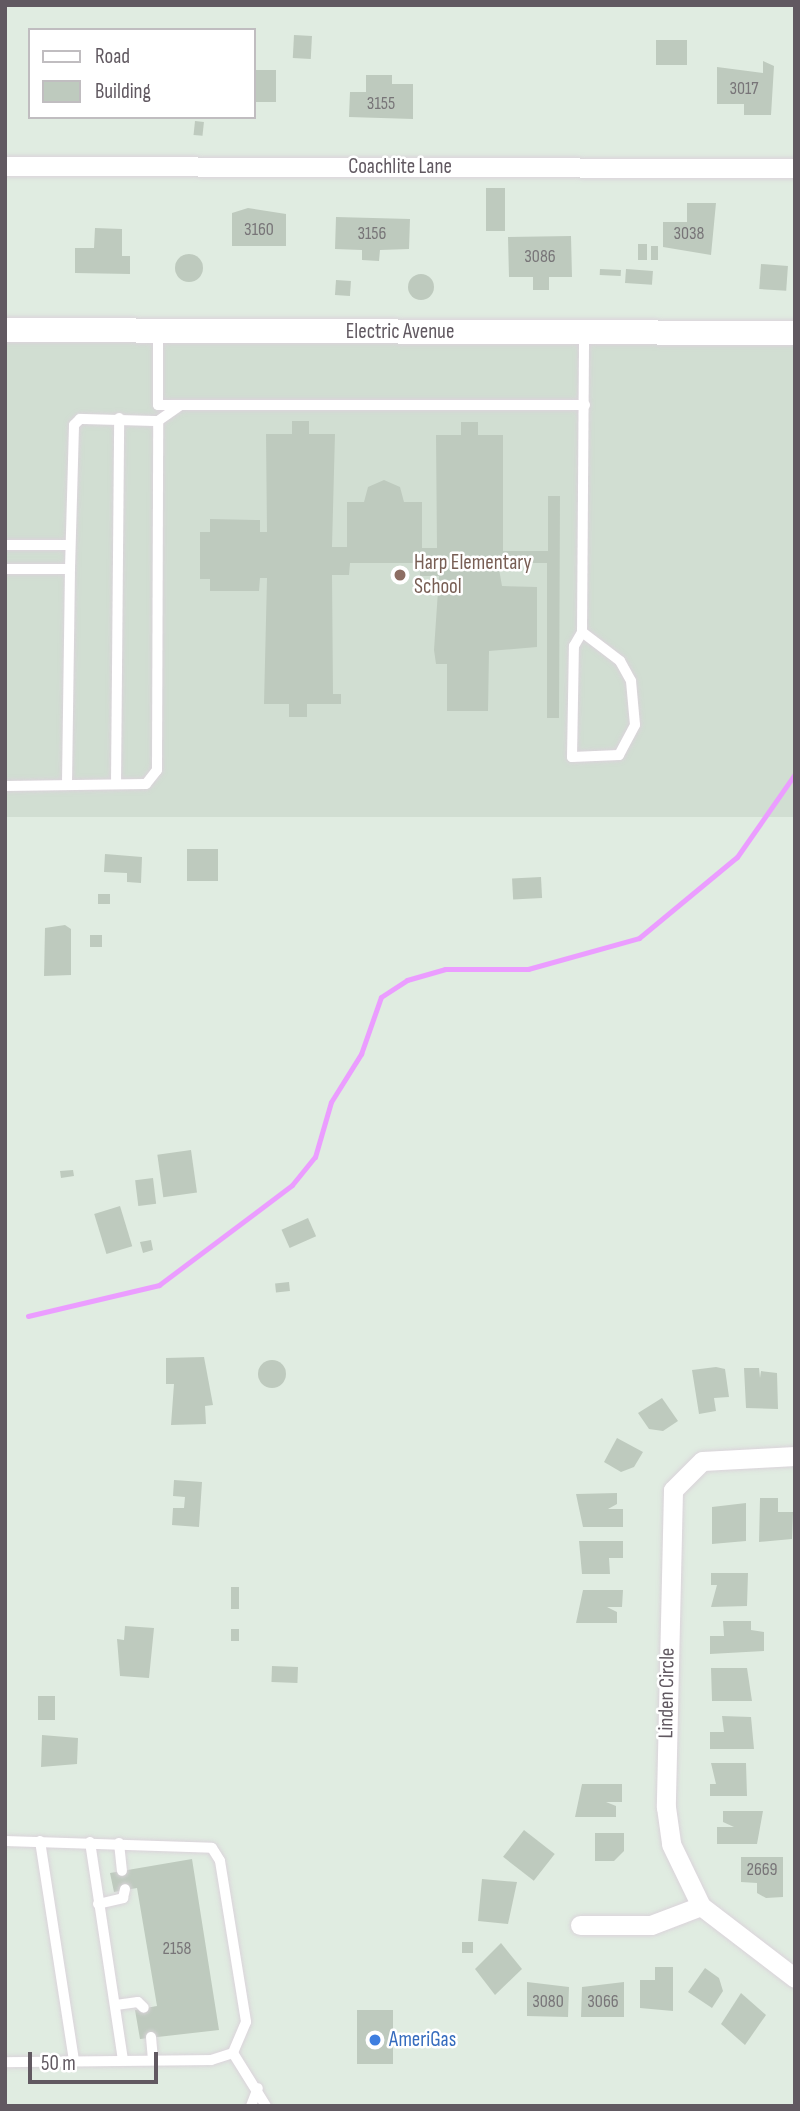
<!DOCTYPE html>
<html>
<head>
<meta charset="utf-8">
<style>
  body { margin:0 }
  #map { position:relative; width:800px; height:2111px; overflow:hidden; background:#e0ece1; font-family:"Sofia Sans Condensed",sans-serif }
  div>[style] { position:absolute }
  .education>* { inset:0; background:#d1ded2; transform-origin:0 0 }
  .stream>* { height:5px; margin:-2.5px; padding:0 2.5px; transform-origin:2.5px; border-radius:2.5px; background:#eb9dff }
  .building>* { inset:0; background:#becabe; transform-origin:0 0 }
  .round { border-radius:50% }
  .roads { filter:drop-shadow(0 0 2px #dad3da) drop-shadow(0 0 2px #dad3da) }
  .service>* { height:10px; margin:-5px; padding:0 5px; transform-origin:5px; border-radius:5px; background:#fff }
  .minor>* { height:19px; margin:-9.5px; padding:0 9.5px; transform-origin:9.5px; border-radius:9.5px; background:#fff }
  .tertiary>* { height:24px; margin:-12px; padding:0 12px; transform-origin:12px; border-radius:12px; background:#fff }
  .dots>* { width:19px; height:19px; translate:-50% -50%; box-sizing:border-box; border:4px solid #fff; border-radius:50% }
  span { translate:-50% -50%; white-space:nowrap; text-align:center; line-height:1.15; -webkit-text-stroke:5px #fff; paint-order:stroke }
  .number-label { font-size:18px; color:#787578 }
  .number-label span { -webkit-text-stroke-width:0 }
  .street-label { font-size:21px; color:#615961 }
  .education-label { font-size:21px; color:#785e54 }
  .left { translate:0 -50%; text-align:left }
  .shop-label { font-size:21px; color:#366cbe }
  .frame { position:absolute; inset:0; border:7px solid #615961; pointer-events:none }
  .legend { position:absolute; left:28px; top:28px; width:228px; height:91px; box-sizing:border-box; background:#fff; border:2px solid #c0bdc0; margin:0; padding:9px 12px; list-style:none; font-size:21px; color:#615961 }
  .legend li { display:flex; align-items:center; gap:14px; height:35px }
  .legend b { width:35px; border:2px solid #c0bdc0 }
  .scale { position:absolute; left:28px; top:2052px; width:130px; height:32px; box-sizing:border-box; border:4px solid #615961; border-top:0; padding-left:9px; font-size:21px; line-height:24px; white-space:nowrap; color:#615961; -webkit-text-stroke:5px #fff; paint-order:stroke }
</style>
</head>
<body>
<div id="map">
  <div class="education">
    <div style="left:5px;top:330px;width:790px;height:487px"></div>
  </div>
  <div class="stream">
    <div style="left:28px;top:1316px;width:135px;rotate:-13.3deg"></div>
    <div style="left:159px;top:1285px;width:166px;rotate:-36.9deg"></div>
    <div style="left:292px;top:1185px;width:36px;rotate:-51deg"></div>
    <div style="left:315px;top:1157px;width:57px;rotate:-73.8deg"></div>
    <div style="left:331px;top:1102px;width:57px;rotate:-58deg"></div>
    <div style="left:361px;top:1054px;width:60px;rotate:-70.7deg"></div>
    <div style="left:381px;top:997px;width:31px;rotate:-33deg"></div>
    <div style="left:407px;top:980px;width:40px;rotate:-16deg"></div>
    <div style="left:445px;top:969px;width:83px"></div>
    <div style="left:528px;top:969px;width:115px;rotate:-15.6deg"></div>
    <div style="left:639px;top:938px;width:127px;rotate:-39.6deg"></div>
    <div style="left:737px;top:857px;width:101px;rotate:-55.1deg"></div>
  </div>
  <div class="building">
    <div style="left:294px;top:35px;width:18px;height:23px;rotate:3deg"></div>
    <div style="left:656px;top:40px;width:31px;height:25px"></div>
    <div style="clip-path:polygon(763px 61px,774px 66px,771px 115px,744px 115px,744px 104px,717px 104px,717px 67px,763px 73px)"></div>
    <div style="left:254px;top:70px;width:22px;height:32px"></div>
    <div style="clip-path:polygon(366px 75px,392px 75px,392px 84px,413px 84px,413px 119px,349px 117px,350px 92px,366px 92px)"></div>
    <div style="left:195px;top:121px;width:9px;height:14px;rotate:6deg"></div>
    <div style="left:486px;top:188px;width:19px;height:43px"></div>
    <div style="clip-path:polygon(687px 203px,716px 203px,711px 255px,663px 247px,663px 222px,687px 222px)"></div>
    <div style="clip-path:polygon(248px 208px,286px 214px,286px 246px,232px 246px,232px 213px)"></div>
    <div style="clip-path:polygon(336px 217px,410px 219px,409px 249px,380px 250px,379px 261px,362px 260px,362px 250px,335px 249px)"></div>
    <div style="clip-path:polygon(95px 228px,122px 229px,122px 256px,130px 256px,130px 274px,75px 273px,75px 248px,94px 248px)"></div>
    <div style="clip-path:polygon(571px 236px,572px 277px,549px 277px,549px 290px,533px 290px,533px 277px,509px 277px,508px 237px)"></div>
    <div style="left:638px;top:244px;width:9px;height:16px"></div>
    <div style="left:651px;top:246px;width:7px;height:14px"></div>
    <div class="round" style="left:175px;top:254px;width:28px;height:28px"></div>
    <div style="left:761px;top:264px;width:27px;height:25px;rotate:4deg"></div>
    <div style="left:600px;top:269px;width:21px;height:6px;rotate:3deg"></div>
    <div style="left:626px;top:269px;width:27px;height:14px;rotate:4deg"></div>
    <div class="round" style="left:408px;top:274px;width:26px;height:26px"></div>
    <div style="left:336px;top:280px;width:15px;height:15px;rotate:4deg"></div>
    <div style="clip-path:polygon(292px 421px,309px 421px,309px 434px,335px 434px,332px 547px,347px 547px,347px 502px,364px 502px,368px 487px,384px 480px,400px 487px,404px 502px,422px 502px,422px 548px,437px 548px,436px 435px,461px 435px,461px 422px,478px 422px,478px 435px,503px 435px,503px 551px,548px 551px,548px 496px,560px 496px,559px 718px,547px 718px,547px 563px,502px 563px,499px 569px,502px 586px,537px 587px,537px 647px,489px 651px,488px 711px,447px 711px,447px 664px,436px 664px,434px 650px,439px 576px,420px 576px,420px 563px,350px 563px,349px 575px,332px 575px,333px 694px,341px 694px,341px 704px,307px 704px,307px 717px,289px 717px,289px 704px,264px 704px,267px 578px,260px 578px,259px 591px,210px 591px,210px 579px,200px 579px,200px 532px,210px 532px,210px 519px,260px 520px,260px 532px,267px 532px,266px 434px,292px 434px)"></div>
    <div style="left:187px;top:849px;width:31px;height:32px"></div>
    <div style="clip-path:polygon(105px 854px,142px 857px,141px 883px,127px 882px,127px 873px,104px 872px)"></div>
    <div style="left:541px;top:877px;width:21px;height:29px;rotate:87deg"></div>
    <div style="left:98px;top:894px;width:12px;height:10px"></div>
    <div style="clip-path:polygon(65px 925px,71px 929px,71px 975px,44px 976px,45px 928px)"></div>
    <div style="left:90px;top:935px;width:12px;height:12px"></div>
    <div style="left:191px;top:1150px;width:43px;height:34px;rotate:82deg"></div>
    <div style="clip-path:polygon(73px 1170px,74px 1176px,61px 1178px,60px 1171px)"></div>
    <div style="left:153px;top:1178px;width:26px;height:18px;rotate:83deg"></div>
    <div style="left:120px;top:1206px;width:42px;height:27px;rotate:73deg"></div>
    <div style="left:308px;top:1218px;width:20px;height:29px;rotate:66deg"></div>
    <div style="clip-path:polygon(151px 1240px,153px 1250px,143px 1253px,140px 1242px)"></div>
    <div style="left:289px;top:1282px;width:9px;height:14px;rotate:84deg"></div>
    <div style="clip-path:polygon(204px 1357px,213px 1405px,205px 1406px,206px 1424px,171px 1425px,174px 1384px,166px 1384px,166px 1358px)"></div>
    <div class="round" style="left:258px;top:1360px;width:28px;height:28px"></div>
    <div style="clip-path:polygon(716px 1367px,725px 1369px,729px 1397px,714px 1398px,716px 1411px,699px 1414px,692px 1370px)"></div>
    <div style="clip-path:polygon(744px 1368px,759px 1368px,760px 1378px,761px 1371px,777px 1373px,778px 1409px,746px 1408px)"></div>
    <div style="clip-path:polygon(662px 1398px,678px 1421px,663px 1431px,649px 1429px,638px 1413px)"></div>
    <div style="clip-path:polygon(617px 1438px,643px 1452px,634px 1467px,621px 1472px,604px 1462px)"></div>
    <div style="clip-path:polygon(174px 1480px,202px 1482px,199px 1527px,172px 1525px,173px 1508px,184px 1508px,185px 1497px,173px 1496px)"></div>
    <div style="clip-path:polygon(617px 1493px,617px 1504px,608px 1509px,623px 1509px,623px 1527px,583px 1527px,576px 1494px)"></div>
    <div style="clip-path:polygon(760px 1498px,778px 1498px,778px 1512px,793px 1512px,792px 1539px,759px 1542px)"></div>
    <div style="clip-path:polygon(746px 1503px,746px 1541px,712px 1544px,712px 1507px)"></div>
    <div style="clip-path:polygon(579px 1541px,623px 1541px,623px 1558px,609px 1558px,610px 1574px,582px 1574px)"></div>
    <div style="clip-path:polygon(711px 1573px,748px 1573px,747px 1606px,711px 1607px,717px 1585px,711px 1585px)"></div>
    <div style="left:231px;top:1587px;width:8px;height:22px"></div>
    <div style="clip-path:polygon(583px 1590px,623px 1590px,622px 1607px,607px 1607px,617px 1612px,617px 1623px,576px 1623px)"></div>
    <div style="clip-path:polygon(723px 1621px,751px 1621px,751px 1630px,764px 1632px,764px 1651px,710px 1654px,710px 1636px,724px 1636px)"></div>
    <div style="clip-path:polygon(125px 1626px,154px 1628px,149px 1678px,120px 1676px,117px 1639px,124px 1640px)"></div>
    <div style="left:231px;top:1629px;width:8px;height:12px"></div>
    <div style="left:272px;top:1666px;width:26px;height:16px;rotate:2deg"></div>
    <div style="clip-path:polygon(711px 1668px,747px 1668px,752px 1701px,712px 1701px)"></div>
    <div style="left:38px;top:1696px;width:17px;height:24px"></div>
    <div style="clip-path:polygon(722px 1716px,751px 1717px,754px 1749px,710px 1749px,710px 1732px,724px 1732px)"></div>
    <div style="clip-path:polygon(42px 1735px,78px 1738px,77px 1764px,41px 1767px)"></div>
    <div style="clip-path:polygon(711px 1763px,746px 1763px,747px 1796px,710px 1796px,710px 1784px,716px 1784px)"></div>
    <div style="clip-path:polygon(582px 1784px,622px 1784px,622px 1802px,606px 1802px,616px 1806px,616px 1817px,575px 1817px)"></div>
    <div style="clip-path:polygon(723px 1811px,763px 1811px,757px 1844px,717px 1844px,717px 1827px,734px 1827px,723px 1822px)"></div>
    <div style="left:524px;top:1830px;width:39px;height:34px;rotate:38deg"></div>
    <div style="clip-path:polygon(595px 1833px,624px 1833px,624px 1851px,614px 1861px,595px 1861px)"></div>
    <div style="clip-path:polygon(741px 1857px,783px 1857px,783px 1897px,766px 1898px,757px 1893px,757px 1883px,741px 1882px)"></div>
    <div style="clip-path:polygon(192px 1859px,219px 2030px,140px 2039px,135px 2010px,157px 2006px,137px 1888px,114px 1892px,110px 1873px)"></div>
    <div style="clip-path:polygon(482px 1879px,517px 1882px,508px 1924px,478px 1921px)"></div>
    <div style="left:462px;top:1942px;width:11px;height:11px"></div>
    <div style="clip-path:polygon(501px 1943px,522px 1969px,495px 1995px,475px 1969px)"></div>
    <div style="clip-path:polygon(655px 1967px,673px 1967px,673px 2011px,640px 2008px,640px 1980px,655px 1980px)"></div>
    <div style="clip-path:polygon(705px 1968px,719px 1978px,723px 1991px,712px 2008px,688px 1992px)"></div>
    <div style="clip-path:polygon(527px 1982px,569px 1987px,568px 2017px,527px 2016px)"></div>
    <div style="clip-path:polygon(624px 1982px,624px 2017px,581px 2017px,582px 1987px)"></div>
    <div style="clip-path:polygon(741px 1993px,766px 2015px,745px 2045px,721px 2024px)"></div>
    <div style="left:357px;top:2010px;width:36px;height:54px"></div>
  </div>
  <div class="roads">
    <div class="service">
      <div style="left:158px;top:332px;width:73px;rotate:90deg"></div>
      <div style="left:158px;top:405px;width:427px"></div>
      <div style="left:158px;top:421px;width:28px;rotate:-35deg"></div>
      <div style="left:5px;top:545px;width:65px"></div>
      <div style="left:5px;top:569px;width:65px"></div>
      <div style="left:70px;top:569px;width:215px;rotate:90.8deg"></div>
      <div style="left:70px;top:569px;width:144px;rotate:-88.4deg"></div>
      <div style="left:74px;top:425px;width:8px;rotate:-45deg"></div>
      <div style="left:80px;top:419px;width:78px;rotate:1.5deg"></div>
      <div style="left:582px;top:632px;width:48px;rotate:37.3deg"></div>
      <div style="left:620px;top:661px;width:23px;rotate:61deg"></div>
      <div style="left:631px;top:681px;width:44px;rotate:84.8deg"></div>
      <div style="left:635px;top:725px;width:34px;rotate:118deg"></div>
      <div style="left:619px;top:755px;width:47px;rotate:177.6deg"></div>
      <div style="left:572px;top:757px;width:111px;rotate:-89deg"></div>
      <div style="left:574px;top:646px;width:16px;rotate:-60deg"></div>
      <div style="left:582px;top:632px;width:299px;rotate:-89.6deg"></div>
      <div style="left:116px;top:784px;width:366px;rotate:-89.5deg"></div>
      <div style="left:5px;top:786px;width:141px;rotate:-0.8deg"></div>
      <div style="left:146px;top:784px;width:18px;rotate:-52deg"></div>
      <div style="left:157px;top:770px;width:349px;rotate:-89.8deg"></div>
      <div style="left:5px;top:1841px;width:207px;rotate:1.9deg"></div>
      <div style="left:212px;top:1848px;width:15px;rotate:58deg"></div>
      <div style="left:220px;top:1861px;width:163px;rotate:80.8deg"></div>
      <div style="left:246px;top:2022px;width:34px;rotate:113deg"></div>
      <div style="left:233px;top:2053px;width:23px;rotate:162deg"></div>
      <div style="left:211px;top:2060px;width:206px;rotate:179.4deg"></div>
      <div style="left:40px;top:1841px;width:223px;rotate:81.2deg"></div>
      <div style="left:90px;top:1842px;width:220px;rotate:81.4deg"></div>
      <div style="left:119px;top:1843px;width:28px;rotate:84deg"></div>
      <div style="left:98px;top:1904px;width:26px;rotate:-13deg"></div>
      <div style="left:123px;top:1898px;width:9px;rotate:-77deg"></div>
      <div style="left:116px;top:2005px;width:22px;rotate:-8deg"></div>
      <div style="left:138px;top:2002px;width:8px;rotate:45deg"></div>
      <div style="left:151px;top:2037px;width:23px;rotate:85deg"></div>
      <div style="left:233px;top:2053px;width:62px;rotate:58.1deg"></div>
      <div style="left:251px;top:2106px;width:19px;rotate:-69deg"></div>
    </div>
    <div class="minor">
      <div style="left:5px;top:166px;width:790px;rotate:0.15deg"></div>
      <div style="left:795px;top:1456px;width:93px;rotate:176.9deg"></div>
      <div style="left:702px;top:1461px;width:41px;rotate:135deg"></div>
      <div style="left:673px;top:1490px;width:317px;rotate:91.3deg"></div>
      <div style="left:666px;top:1807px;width:37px;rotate:82deg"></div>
      <div style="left:671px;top:1844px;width:69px;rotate:64.2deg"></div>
      <div style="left:701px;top:1906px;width:118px;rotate:37.5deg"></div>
      <div style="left:580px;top:1925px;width:71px"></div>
      <div style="left:651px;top:1925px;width:53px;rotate:-20.8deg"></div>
    </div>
    <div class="tertiary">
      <div style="left:5px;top:330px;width:790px;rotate:0.22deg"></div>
    </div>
  </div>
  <div class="dots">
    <div style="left:400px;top:575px;background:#8d6e63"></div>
    <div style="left:375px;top:2040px;background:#3f7fe0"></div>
  </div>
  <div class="number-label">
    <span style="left:744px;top:89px">3017</span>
    <span style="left:381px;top:104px">3155</span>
    <span style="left:259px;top:230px">3160</span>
    <span style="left:372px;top:234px">3156</span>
    <span style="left:689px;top:234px">3038</span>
    <span style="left:540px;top:257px">3086</span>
    <span style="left:762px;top:1870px">2669</span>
    <span style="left:177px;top:1949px">2158</span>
    <span style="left:548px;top:2002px">3080</span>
    <span style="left:603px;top:2002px">3066</span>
  </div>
  <div class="street-label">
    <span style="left:400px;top:167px">Coachlite Lane</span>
    <span style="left:400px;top:332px">Electric Avenue</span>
    <span style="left:667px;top:1693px;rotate:-89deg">Linden Circle</span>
  </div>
  <div class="education-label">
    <span class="left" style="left:414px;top:575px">Harp Elementary<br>School</span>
  </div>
  <div class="shop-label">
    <span class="left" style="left:389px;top:2040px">AmeriGas</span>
  </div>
  <div class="frame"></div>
  <ul class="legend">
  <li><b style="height:9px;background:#fff"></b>Road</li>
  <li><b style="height:19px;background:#becabe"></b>Building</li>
  </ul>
  <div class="scale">50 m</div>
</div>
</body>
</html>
